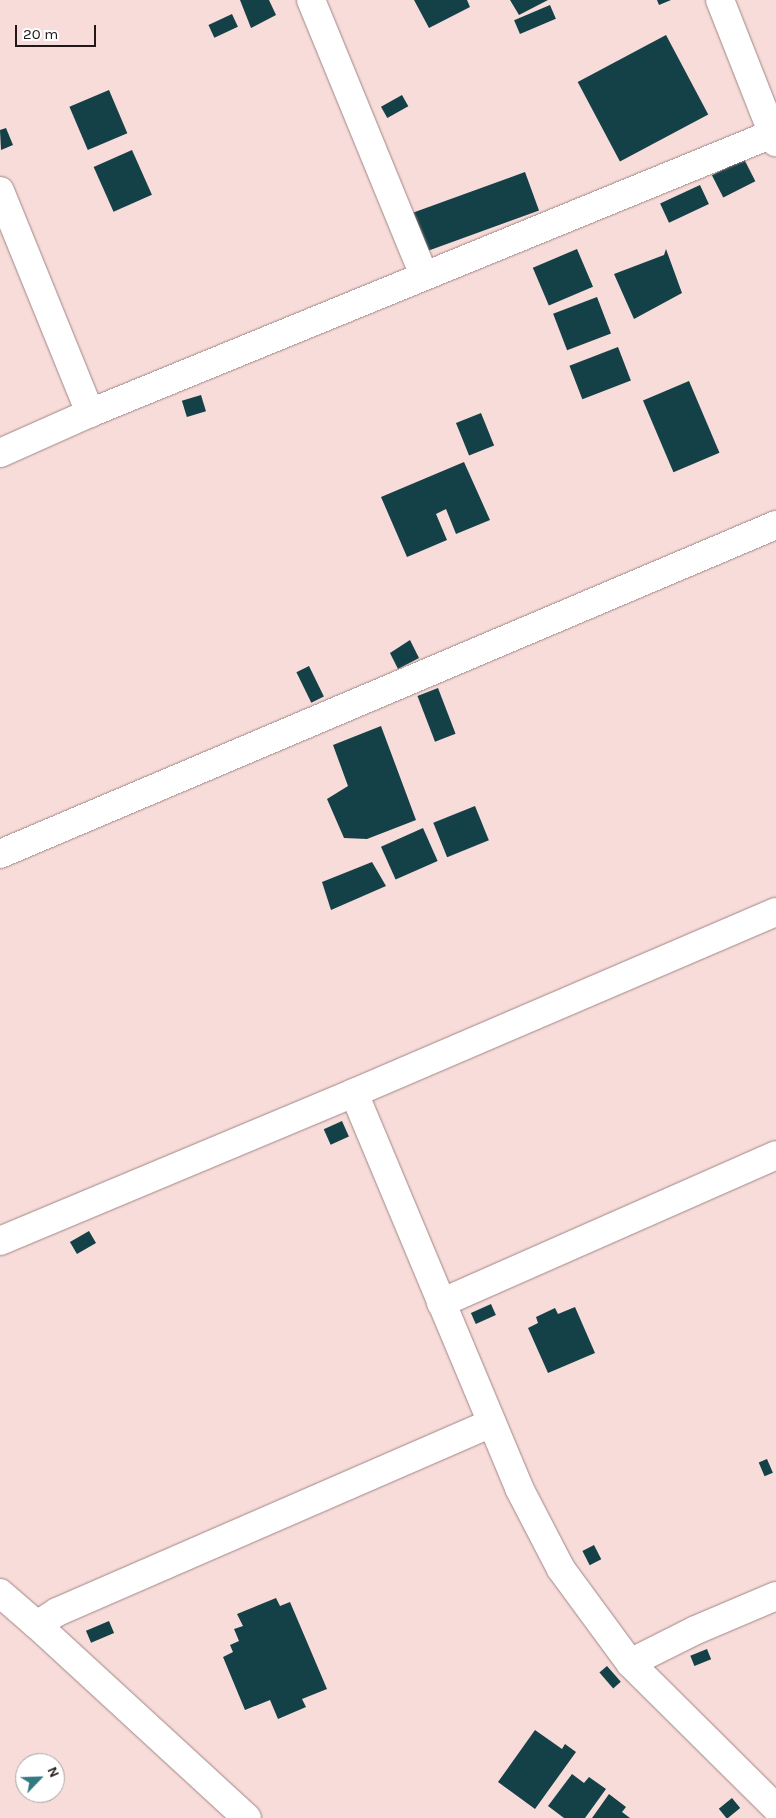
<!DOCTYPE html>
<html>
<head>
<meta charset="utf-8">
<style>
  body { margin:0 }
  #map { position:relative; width:776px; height:1818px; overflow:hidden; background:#f8dcda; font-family:Karla,sans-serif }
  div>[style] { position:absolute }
  .building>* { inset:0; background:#144047; transform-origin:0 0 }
  .roads { filter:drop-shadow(0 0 1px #a08685) drop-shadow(0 0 1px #a08685) }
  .street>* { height:28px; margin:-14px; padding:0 14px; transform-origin:14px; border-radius:14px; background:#fff }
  span { translate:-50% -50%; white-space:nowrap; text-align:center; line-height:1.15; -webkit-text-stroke:5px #fff; paint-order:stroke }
  .north { position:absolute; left:15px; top:1753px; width:50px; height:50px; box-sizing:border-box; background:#fff; border:1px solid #a7a3a3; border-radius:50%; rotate:66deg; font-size:14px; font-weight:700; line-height:20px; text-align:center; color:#221818 }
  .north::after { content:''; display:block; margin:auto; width:18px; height:22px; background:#327984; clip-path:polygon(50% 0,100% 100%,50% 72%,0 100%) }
  .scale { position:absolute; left:15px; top:25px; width:81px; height:22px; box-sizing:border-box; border:2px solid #221818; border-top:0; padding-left:6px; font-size:15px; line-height:18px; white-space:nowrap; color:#221818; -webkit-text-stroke:4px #fff; paint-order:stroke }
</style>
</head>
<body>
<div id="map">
  <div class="building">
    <div style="clip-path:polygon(240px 0,269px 0,276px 15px,251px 28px)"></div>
    <div style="clip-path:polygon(414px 0,467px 0,470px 7px,429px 28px)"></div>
    <div style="clip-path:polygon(510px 0,548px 0,519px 15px)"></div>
    <div style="clip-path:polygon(657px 0,671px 0,659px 5px)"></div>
    <div style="left:550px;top:5px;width:15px;height:39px;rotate:67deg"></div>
    <div style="left:232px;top:14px;width:14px;height:26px;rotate:65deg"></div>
    <div style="left:666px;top:35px;width:90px;height:100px;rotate:62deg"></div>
    <div style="left:109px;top:90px;width:47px;height:43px;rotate:67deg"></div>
    <div style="left:402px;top:95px;width:13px;height:24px;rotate:61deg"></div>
    <div style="clip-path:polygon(6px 128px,13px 145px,1px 150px,0 130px)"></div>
    <div style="left:132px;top:150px;width:49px;height:42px;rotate:66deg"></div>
    <div style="left:744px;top:159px;width:25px;height:36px;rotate:63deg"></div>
    <div style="left:525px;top:172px;width:41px;height:126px;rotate:70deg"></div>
    <div style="left:700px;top:185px;width:21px;height:44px;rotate:65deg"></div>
    <div style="left:577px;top:249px;width:41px;height:48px;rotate:67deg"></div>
    <div style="clip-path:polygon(666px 249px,682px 293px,634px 319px,614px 274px,664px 255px)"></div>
    <div style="left:597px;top:297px;width:39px;height:47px;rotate:69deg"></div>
    <div style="left:618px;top:347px;width:36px;height:52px;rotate:69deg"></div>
    <div style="left:689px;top:381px;width:78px;height:50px;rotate:67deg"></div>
    <div style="left:201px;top:395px;width:17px;height:20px;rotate:73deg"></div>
    <div style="left:481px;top:413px;width:35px;height:27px;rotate:68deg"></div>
    <div style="clip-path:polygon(464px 462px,490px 520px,456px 534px,446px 509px,436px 514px,447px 540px,407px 557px,381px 497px)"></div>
    <div style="clip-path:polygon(410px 640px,419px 658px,398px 669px,390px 653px)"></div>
    <div style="left:309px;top:666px;width:34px;height:14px;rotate:64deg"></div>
    <div style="left:438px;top:688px;width:49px;height:22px;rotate:69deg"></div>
    <div style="clip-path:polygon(381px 726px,416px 820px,367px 839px,344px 838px,327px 799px,348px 786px,333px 745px)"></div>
    <div style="left:475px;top:806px;width:37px;height:45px;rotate:68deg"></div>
    <div style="left:423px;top:828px;width:36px;height:46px;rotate:66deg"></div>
    <div style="clip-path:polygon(372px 862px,386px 886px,331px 910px,322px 882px)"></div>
    <div style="left:342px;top:1121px;width:17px;height:20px;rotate:66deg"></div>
    <div style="left:89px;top:1231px;width:14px;height:22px;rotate:60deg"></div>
    <div style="left:491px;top:1304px;width:12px;height:22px;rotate:66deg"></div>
    <div style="clip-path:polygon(575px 1307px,595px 1353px,548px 1373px,528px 1328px,538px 1323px,536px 1317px,555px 1308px,558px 1314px)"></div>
    <div style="left:767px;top:1459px;width:15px;height:9px;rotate:67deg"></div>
    <div style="left:594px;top:1545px;width:16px;height:13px;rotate:63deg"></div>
    <div style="clip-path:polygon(276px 1598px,280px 1606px,290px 1602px,327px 1689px,302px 1699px,306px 1707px,278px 1719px,270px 1700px,245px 1710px,223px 1657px,233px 1652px,230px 1645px,239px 1641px,234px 1629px,243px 1626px,237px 1614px)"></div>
    <div style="left:109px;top:1621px;width:13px;height:25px;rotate:67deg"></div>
    <div style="left:707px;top:1649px;width:11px;height:18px;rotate:68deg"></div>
    <div style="left:607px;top:1666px;width:21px;height:10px;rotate:49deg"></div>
    <div style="clip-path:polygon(535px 1730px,562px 1749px,565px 1744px,576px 1752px,535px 1809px,498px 1782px)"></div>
    <div style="clip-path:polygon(572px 1774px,584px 1783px,589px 1777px,606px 1789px,585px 1818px,564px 1818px,548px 1806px)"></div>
    <div style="clip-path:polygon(609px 1794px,626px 1807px,622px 1812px,630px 1818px,592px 1818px)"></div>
    <div style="left:732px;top:1798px;width:13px;height:17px;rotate:51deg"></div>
  </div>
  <div class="roads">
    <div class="street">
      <div style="left:311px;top:0;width:297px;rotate:67.7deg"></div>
      <div style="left:720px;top:0;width:153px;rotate:68.5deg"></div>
      <div style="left:0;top:191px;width:240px;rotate:67.9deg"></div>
      <div style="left:90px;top:413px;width:98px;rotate:156deg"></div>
      <div style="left:90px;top:413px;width:737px;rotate:-22.25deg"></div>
      <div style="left:0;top:854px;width:843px;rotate:-22.98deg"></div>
      <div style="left:776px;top:912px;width:459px;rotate:156.8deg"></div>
      <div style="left:354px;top:1093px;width:428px;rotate:67.3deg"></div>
      <div style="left:519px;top:1488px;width:91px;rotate:62.6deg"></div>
      <div style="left:561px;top:1569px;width:117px;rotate:53.7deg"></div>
      <div style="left:630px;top:1663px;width:206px;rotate:44.8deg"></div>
      <div style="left:0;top:1241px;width:384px;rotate:-22.7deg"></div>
      <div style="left:441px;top:1303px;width:366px;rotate:-23.8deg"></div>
      <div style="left:0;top:1593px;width:49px;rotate:40.9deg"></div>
      <div style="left:37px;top:1625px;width:24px;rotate:-33deg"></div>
      <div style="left:57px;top:1612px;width:474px;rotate:-23.5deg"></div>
      <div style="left:37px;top:1625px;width:285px;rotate:42.6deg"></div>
      <div style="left:630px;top:1663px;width:74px;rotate:-26.6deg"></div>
      <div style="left:696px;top:1630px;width:87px;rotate:-23deg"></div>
    </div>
  </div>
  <div class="north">N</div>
  <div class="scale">20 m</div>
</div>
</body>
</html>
